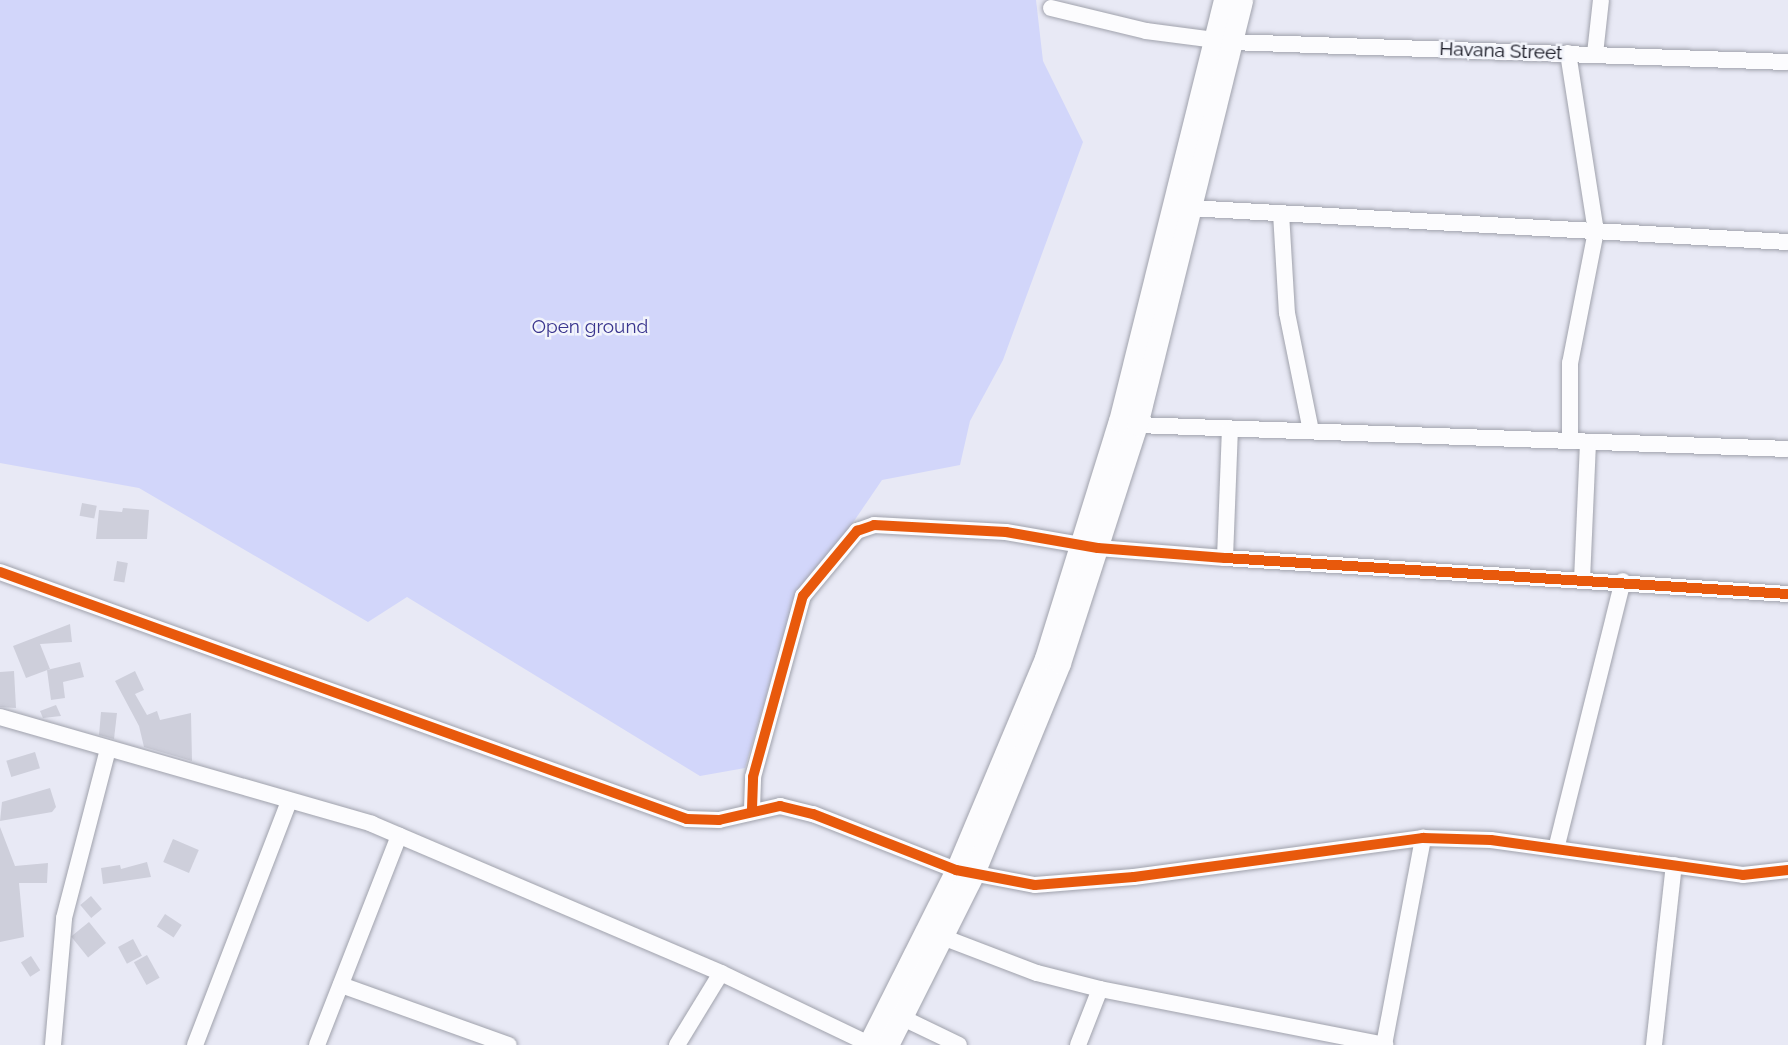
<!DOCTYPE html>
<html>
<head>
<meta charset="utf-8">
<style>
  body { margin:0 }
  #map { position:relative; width:1788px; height:1045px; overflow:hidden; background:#e8e9f5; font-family:Raleway,sans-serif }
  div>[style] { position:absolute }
  .green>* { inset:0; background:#d2d6fa }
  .building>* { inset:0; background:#cecfdb; transform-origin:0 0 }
  .roads { filter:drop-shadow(0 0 2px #a0a2ac) drop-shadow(0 0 2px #a0a2ac) }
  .minor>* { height:16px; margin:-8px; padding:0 8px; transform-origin:8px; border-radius:8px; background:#fcfcfe }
  .major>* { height:21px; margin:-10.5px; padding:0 10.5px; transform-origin:10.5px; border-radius:10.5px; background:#fcfcfe }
  .cycleway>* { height:10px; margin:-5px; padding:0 5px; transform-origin:5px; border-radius:5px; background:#e8590c }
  span { translate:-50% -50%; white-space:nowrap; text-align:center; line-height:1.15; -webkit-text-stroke:5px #f2f4fb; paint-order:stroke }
  .street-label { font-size:19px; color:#0a0b16 }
  .park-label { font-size:19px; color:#39358e }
</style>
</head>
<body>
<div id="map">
  <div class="green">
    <div style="clip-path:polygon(0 0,1036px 0,1043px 61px,1083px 142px,1003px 360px,970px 421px,960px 465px,882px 480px,790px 615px,745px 768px,700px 776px,407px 597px,368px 622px,139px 488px,0 463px)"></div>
  </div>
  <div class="building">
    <div style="left:82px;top:503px;width:15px;height:13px;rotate:11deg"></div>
    <div style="clip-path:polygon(123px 508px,149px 510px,147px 539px,96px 539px,99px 510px,122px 512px)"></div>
    <div style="left:117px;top:561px;width:11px;height:20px;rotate:10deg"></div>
    <div style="clip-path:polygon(70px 624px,72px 642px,40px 644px,50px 669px,26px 678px,13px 646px)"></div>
    <div style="clip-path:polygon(80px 662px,84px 677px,63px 682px,65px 698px,51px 700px,47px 670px)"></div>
    <div style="clip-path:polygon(14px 671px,16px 708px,0 707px,0 672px)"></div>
    <div style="clip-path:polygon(135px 671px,144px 690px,135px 694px,147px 715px,157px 711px,160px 720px,191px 713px,192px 761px,144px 747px,139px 726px,115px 681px)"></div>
    <div style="clip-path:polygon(56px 705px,61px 716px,43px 718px,40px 711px)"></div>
    <div style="clip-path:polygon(101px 712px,117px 713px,114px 739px,99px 735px)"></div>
    <div style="left:35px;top:752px;width:17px;height:30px;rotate:73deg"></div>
    <div style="clip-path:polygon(50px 788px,56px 807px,52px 812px,0 821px,2px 802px)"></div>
    <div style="clip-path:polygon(0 827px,15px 866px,48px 863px,47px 883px,19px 883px,24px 937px,0 942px)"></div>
    <div style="left:173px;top:839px;width:28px;height:25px;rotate:23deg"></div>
    <div style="clip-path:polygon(147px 862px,151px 877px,103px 884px,101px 868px,120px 865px,121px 869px)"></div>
    <div style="left:91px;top:896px;width:17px;height:14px;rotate:50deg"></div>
    <div style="left:165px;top:914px;width:20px;height:15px;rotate:33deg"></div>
    <div style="left:89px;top:922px;width:27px;height:23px;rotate:51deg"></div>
    <div style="left:133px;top:939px;width:19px;height:17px;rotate:62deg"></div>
    <div style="left:147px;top:955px;width:26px;height:15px;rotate:61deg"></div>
    <div style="left:31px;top:956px;width:17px;height:12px;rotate:57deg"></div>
  </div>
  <div class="roads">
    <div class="minor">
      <div style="left:1051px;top:8px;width:98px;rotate:13.6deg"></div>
      <div style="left:1146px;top:31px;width:86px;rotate:7.4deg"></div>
      <div style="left:1231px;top:42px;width:557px;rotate:2.06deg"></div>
      <div style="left:1568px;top:53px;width:180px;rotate:81.1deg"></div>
      <div style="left:1596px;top:231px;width:135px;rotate:101.1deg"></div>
      <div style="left:1570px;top:363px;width:78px;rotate:90deg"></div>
      <div style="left:1595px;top:54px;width:54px;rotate:-83.7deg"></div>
      <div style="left:1189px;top:208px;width:600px;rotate:3.25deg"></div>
      <div style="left:1281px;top:213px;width:100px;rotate:86.6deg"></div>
      <div style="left:1287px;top:313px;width:120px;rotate:78.5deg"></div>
      <div style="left:1137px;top:425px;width:651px;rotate:2.11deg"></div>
      <div style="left:1225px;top:558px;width:129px;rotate:-87.8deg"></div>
      <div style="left:0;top:572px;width:730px;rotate:19.78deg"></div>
      <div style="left:687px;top:819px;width:32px;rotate:2deg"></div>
      <div style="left:719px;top:820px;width:63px;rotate:-12.9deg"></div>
      <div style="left:780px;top:806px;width:34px;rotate:14deg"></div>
      <div style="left:813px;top:814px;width:154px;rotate:21.4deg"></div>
      <div style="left:956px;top:870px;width:80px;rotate:10.8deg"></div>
      <div style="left:1035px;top:885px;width:99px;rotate:-4.6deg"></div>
      <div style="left:1134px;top:877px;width:292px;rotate:-7.7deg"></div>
      <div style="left:1423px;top:838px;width:68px;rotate:1.7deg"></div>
      <div style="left:1491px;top:840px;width:254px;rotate:7.9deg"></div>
      <div style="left:1743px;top:875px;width:45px;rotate:-6.3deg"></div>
      <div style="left:1582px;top:580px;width:138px;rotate:-87.5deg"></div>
      <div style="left:0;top:717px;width:387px;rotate:16deg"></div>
      <div style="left:372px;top:824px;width:379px;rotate:23.1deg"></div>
      <div style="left:721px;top:973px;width:164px;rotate:25.6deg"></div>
      <div style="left:752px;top:809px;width:32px;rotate:-88deg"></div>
      <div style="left:753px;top:777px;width:188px;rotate:-74.6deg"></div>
      <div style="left:803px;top:596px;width:85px;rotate:-50.3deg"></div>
      <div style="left:857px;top:531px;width:18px;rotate:-19deg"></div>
      <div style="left:874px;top:525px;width:132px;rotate:3deg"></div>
      <div style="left:1006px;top:532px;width:93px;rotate:9.9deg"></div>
      <div style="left:1098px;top:548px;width:127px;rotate:4.5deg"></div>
      <div style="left:1225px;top:558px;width:564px;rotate:3.66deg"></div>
      <div style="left:1556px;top:849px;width:276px;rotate:-76deg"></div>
      <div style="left:932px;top:933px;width:112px;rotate:20.9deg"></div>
      <div style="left:1037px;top:973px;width:65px;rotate:14.3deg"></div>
      <div style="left:1100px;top:989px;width:291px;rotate:11.1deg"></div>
      <div style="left:341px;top:985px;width:178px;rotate:19.7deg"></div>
      <div style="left:903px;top:1018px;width:62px;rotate:25.7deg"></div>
      <div style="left:53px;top:1045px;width:127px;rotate:-85deg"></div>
      <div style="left:64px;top:918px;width:175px;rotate:-75.4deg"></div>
      <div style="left:195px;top:1045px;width:261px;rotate:-68.9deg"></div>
      <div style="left:317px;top:1045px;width:225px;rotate:-68.6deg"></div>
      <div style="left:677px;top:1045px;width:84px;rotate:-58.6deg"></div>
      <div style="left:1078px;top:1045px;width:60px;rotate:-68.6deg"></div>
      <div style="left:1384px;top:1045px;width:211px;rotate:-79.3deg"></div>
      <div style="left:1654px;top:1045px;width:181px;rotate:-83.7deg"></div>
    </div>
    <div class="major">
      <div style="left:868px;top:1045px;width:196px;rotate:-63.3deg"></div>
      <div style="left:956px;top:870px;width:230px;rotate:-67.2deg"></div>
      <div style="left:1045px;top:658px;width:248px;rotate:-72.7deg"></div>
      <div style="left:1119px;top:421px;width:434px;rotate:-76deg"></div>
      <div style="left:888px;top:1045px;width:192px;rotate:-63.4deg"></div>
      <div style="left:974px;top:873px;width:227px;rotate:-67.7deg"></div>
      <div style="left:1060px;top:663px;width:250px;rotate:-72.1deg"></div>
      <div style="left:1137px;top:425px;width:438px;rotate:-76.1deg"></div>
    </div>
  </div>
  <div class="cycleway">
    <div style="left:0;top:572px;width:730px;rotate:19.78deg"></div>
    <div style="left:687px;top:819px;width:32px;rotate:2deg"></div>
    <div style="left:719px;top:820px;width:63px;rotate:-12.9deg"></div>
    <div style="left:780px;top:806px;width:34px;rotate:14deg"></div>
    <div style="left:813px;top:814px;width:154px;rotate:21.4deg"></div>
    <div style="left:956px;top:870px;width:80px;rotate:10.8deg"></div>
    <div style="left:1035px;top:885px;width:99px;rotate:-4.6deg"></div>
    <div style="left:1134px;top:877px;width:292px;rotate:-7.7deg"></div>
    <div style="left:1423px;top:838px;width:68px;rotate:1.7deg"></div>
    <div style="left:1491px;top:840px;width:254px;rotate:7.9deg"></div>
    <div style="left:1743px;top:875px;width:45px;rotate:-6.3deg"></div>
    <div style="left:752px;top:809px;width:32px;rotate:-88deg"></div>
    <div style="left:753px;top:777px;width:188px;rotate:-74.6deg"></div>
    <div style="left:803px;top:596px;width:85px;rotate:-50.3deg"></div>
    <div style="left:857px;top:531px;width:18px;rotate:-19deg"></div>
    <div style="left:874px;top:525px;width:132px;rotate:3deg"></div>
    <div style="left:1006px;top:532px;width:93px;rotate:9.9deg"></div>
    <div style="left:1098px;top:548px;width:127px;rotate:4.5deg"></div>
    <div style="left:1225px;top:558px;width:564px;rotate:3.66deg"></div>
  </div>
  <div class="street-label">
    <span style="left:1501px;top:51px;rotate:2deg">Havana Street</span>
  </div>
  <div class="park-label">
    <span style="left:590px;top:327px">Open ground</span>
  </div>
</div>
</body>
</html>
